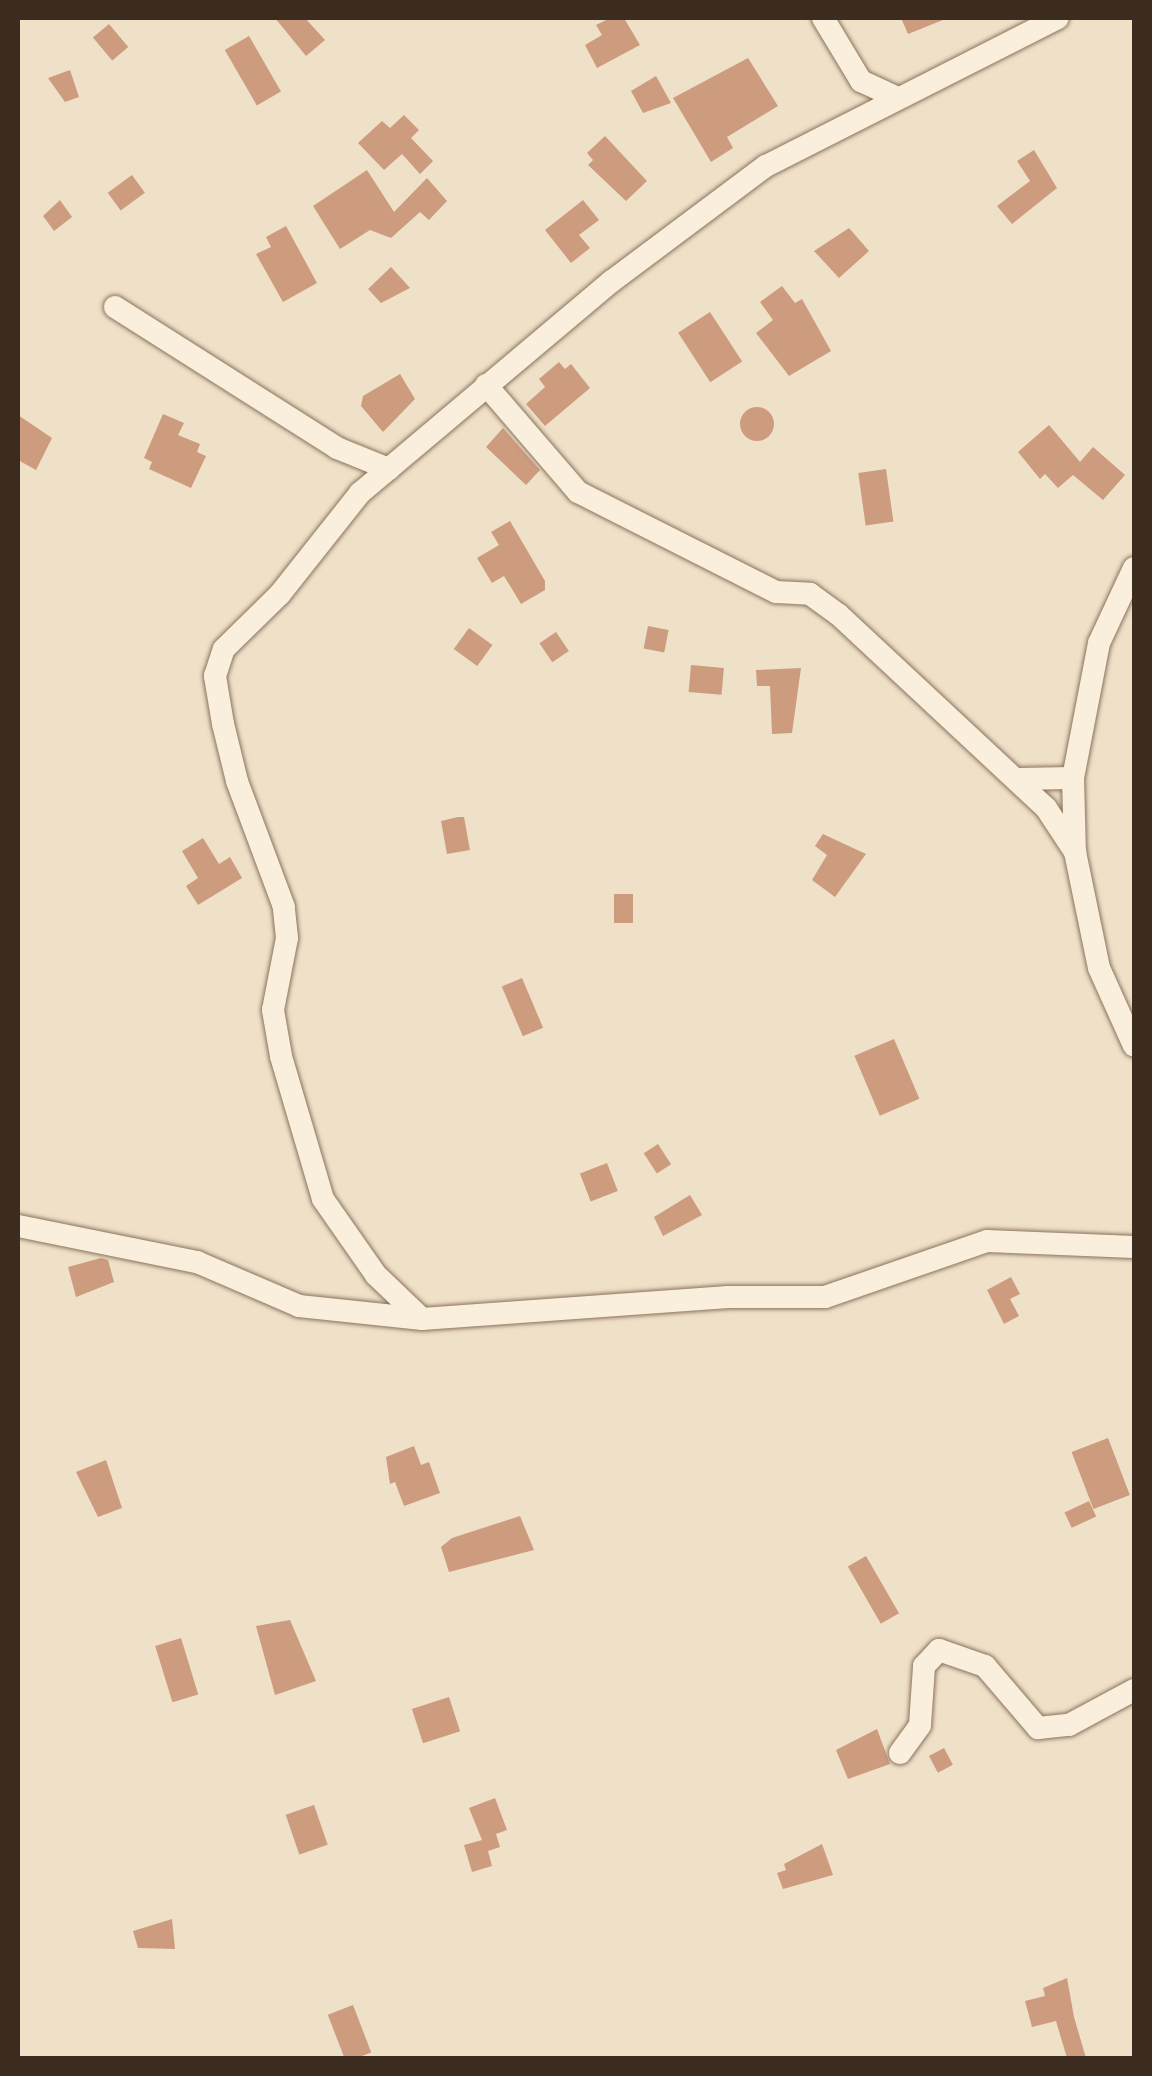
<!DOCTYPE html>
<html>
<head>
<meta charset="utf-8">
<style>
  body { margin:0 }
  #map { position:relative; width:1152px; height:2076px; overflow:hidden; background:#efe1c8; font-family:Literata,serif }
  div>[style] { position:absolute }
  .building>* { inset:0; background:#cd9b7e; transform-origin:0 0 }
  .round { border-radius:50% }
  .roads { filter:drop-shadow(0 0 2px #8b735d) drop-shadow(0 0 2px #8b735d) }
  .minor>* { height:22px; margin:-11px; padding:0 11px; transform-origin:11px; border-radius:11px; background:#f9efdc }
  span { translate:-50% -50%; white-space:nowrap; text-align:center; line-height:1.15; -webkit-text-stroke:8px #f6ecd8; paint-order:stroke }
  .frame { position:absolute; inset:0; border:20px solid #3c2c20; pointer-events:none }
</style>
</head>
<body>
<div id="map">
  <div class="building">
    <div style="clip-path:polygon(275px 18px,305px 18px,325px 40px,306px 56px)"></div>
    <div style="clip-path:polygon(610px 18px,624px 18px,640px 45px,597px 68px,585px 45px,602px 35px,596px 25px)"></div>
    <div style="clip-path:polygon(901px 18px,948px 18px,908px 34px)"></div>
    <div style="left:109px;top:24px;width:30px;height:21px;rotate:50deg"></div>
    <div style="left:249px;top:36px;width:64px;height:28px;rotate:60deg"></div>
    <div style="clip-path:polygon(748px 58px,778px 106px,727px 137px,733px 148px,711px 162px,673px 98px)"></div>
    <div style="clip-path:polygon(70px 70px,79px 97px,65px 102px,48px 78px)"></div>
    <div style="clip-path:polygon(656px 76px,671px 103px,643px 113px,631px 91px)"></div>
    <div style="clip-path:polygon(404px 115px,419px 130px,411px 138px,433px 161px,420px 174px,402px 154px,384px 170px,358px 143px,382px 121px,390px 128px)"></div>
    <div style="clip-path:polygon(605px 136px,647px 181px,626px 201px,588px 165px,593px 160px,587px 153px)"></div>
    <div style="clip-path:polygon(1034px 150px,1057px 188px,1012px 224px,997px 206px,1030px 181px,1017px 161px)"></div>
    <div style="clip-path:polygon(367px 170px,394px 212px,427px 178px,447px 201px,429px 220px,420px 212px,391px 238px,370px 230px,340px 249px,313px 206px)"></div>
    <div style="left:132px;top:175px;width:22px;height:30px;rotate:54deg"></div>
    <div style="clip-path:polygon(60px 200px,72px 217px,54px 231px,43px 216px)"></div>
    <div style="clip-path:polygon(583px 200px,599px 220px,579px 235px,590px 248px,571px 263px,545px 230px)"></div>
    <div style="clip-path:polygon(286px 226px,317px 283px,283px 302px,256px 254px,271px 247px,266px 237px)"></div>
    <div style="clip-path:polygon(849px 228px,869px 251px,839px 278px,814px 251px)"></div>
    <div style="clip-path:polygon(391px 267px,410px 288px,381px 303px,368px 289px)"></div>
    <div style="clip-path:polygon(782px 286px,795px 303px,802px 299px,831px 351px,789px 376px,756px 333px,773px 320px,760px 302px)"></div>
    <div style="left:710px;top:312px;width:59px;height:38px;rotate:57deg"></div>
    <div style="clip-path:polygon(559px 362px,565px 369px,571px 364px,590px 388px,545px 426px,526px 404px,545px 387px,539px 379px)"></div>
    <div style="clip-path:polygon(400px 374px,415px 399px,383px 432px,361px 406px,363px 396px)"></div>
    <div class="round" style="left:740px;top:407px;width:34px;height:34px"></div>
    <div style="clip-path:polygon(163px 414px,184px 423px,178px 435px,200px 444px,197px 452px,206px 456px,191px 488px,149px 469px,152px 462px,144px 458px)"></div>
    <div style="clip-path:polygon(18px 415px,52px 438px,36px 470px,18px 460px)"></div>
    <div style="clip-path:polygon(1049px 425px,1080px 462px,1093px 447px,1125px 475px,1103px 500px,1073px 475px,1058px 488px,1045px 474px,1040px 479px,1018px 452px)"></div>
    <div style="clip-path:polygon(503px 428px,540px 470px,526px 485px,486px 447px)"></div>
    <div style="left:886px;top:469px;width:53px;height:28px;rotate:82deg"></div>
    <div style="clip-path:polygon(510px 521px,545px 581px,545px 590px,521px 604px,504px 576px,492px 583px,477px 558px,499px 545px,491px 532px)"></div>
    <div style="left:648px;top:626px;width:21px;height:23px;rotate:11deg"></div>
    <div style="left:469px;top:628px;width:29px;height:26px;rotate:36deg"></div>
    <div style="left:556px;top:632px;width:23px;height:20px;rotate:56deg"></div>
    <div style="left:691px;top:665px;width:33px;height:27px;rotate:5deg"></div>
    <div style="clip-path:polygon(801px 668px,792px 733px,772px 734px,770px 686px,757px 686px,756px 670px)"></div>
    <div style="clip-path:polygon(458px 817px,464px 817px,470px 850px,447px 854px,441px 821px)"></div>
    <div style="clip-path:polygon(823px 834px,866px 854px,835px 897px,812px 880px,827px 855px,815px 846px)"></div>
    <div style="clip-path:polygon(203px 838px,219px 864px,230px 857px,242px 878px,198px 905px,186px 886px,198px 878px,182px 851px)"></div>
    <div style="left:614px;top:894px;width:19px;height:29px"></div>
    <div style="left:522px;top:978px;width:54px;height:22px;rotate:67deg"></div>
    <div style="left:894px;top:1039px;width:65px;height:43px;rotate:67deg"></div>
    <div style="left:658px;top:1144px;width:24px;height:17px;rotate:57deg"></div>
    <div style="left:607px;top:1163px;width:30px;height:29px;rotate:69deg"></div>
    <div style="clip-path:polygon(690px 1195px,702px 1215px,663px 1236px,654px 1217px)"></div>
    <div style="clip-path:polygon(101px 1258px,108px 1260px,114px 1282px,76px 1297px,68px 1267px)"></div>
    <div style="clip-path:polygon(1011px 1277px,1020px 1294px,1010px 1299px,1019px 1316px,1004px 1324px,987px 1290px)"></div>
    <div style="left:1108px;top:1438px;width:61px;height:39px;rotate:69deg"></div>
    <div style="clip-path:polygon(414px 1446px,421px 1465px,429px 1462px,440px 1493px,404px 1506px,395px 1482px,390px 1484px,386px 1457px)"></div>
    <div style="clip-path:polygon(106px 1460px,122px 1508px,98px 1517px,76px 1472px)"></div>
    <div style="left:1089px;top:1501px;width:17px;height:27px;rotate:65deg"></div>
    <div style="clip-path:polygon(520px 1516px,534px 1550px,449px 1572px,441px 1547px,452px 1538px)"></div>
    <div style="left:866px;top:1556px;width:66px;height:21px;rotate:60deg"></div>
    <div style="clip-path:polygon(290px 1620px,316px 1681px,275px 1695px,256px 1626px)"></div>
    <div style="left:181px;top:1638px;width:59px;height:27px;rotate:73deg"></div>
    <div style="left:449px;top:1697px;width:36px;height:39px;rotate:72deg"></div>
    <div style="clip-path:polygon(877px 1729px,890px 1764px,848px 1779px,836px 1750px)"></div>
    <div style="left:944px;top:1748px;width:19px;height:17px;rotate:62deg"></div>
    <div style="clip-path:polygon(495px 1798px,507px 1830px,496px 1834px,500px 1847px,488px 1851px,492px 1866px,472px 1872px,464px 1845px,482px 1840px,469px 1808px)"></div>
    <div style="left:314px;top:1805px;width:42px;height:30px;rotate:71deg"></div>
    <div style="clip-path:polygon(822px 1844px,833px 1875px,783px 1889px,777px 1873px,786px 1870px,784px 1864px)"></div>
    <div style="clip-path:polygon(172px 1919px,175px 1949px,138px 1948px,133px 1931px)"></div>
    <div style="clip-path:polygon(1067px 1978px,1074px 2017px,1086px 2058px,1067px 2058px,1056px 2021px,1032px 2027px,1025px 2001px,1045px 1996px,1043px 1988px)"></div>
    <div style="left:353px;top:2005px;width:51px;height:27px;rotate:69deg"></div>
  </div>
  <div class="roads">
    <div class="minor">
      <div style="left:823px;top:18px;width:74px;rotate:58.9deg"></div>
      <div style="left:861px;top:81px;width:38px;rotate:25deg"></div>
      <div style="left:115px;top:307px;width:263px;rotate:32.4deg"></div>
      <div style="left:337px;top:448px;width:56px;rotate:22deg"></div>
      <div style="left:486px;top:385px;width:141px;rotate:49.3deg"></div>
      <div style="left:578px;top:492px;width:222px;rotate:26.8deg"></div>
      <div style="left:776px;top:592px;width:34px;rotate:3deg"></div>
      <div style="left:810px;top:594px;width:36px;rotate:36deg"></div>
      <div style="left:839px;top:615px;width:283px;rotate:43deg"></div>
      <div style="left:1046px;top:808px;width:53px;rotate:56.6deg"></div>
      <div style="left:1134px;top:568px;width:83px;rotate:115deg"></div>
      <div style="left:1099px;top:643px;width:137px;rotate:100.9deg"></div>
      <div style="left:1073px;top:778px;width:74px;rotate:88.5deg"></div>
      <div style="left:1075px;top:852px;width:118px;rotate:78.3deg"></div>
      <div style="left:1099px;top:968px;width:85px;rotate:65.8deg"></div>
      <div style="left:1016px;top:779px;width:57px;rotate:-1deg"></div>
      <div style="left:18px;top:1226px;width:183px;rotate:11.4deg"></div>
      <div style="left:197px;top:1262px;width:111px;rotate:23.3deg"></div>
      <div style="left:299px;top:1306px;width:124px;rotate:6deg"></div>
      <div style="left:422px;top:1319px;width:307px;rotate:-4.1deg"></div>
      <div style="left:728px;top:1297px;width:97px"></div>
      <div style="left:825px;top:1297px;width:171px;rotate:-19.1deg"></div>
      <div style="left:987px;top:1241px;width:147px;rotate:2.3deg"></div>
      <div style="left:422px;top:1319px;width:64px;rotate:-136.3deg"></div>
      <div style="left:376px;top:1275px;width:93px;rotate:-124.9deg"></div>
      <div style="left:323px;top:1199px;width:149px;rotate:-106.4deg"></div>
      <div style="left:281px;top:1056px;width:47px;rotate:-99.9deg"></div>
      <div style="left:273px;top:1010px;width:73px;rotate:-79deg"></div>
      <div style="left:287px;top:938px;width:31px;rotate:-96deg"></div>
      <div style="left:284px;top:907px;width:134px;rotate:-110.5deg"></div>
      <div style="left:237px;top:781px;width:59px;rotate:-103.8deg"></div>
      <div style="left:223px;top:724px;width:49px;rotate:-99.5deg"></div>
      <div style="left:215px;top:676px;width:28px;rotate:-72deg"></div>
      <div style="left:224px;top:649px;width:78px;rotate:-44.5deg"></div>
      <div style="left:280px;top:594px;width:129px;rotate:-51.6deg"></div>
      <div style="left:360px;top:493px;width:329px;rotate:-40.1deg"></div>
      <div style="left:612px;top:281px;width:192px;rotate:-36.8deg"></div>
      <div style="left:766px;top:166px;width:327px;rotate:-26.9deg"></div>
      <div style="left:900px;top:1753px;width:34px;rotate:-54deg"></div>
      <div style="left:920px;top:1725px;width:59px;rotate:-86.1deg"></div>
      <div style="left:924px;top:1666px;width:22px;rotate:-47deg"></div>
      <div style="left:939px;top:1650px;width:49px;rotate:19.2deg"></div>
      <div style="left:985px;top:1666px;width:82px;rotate:49.5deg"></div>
      <div style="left:1038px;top:1728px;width:31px;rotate:-6deg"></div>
      <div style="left:1069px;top:1725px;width:74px;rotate:-28.3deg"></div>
    </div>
  </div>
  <div class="frame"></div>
</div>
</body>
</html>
